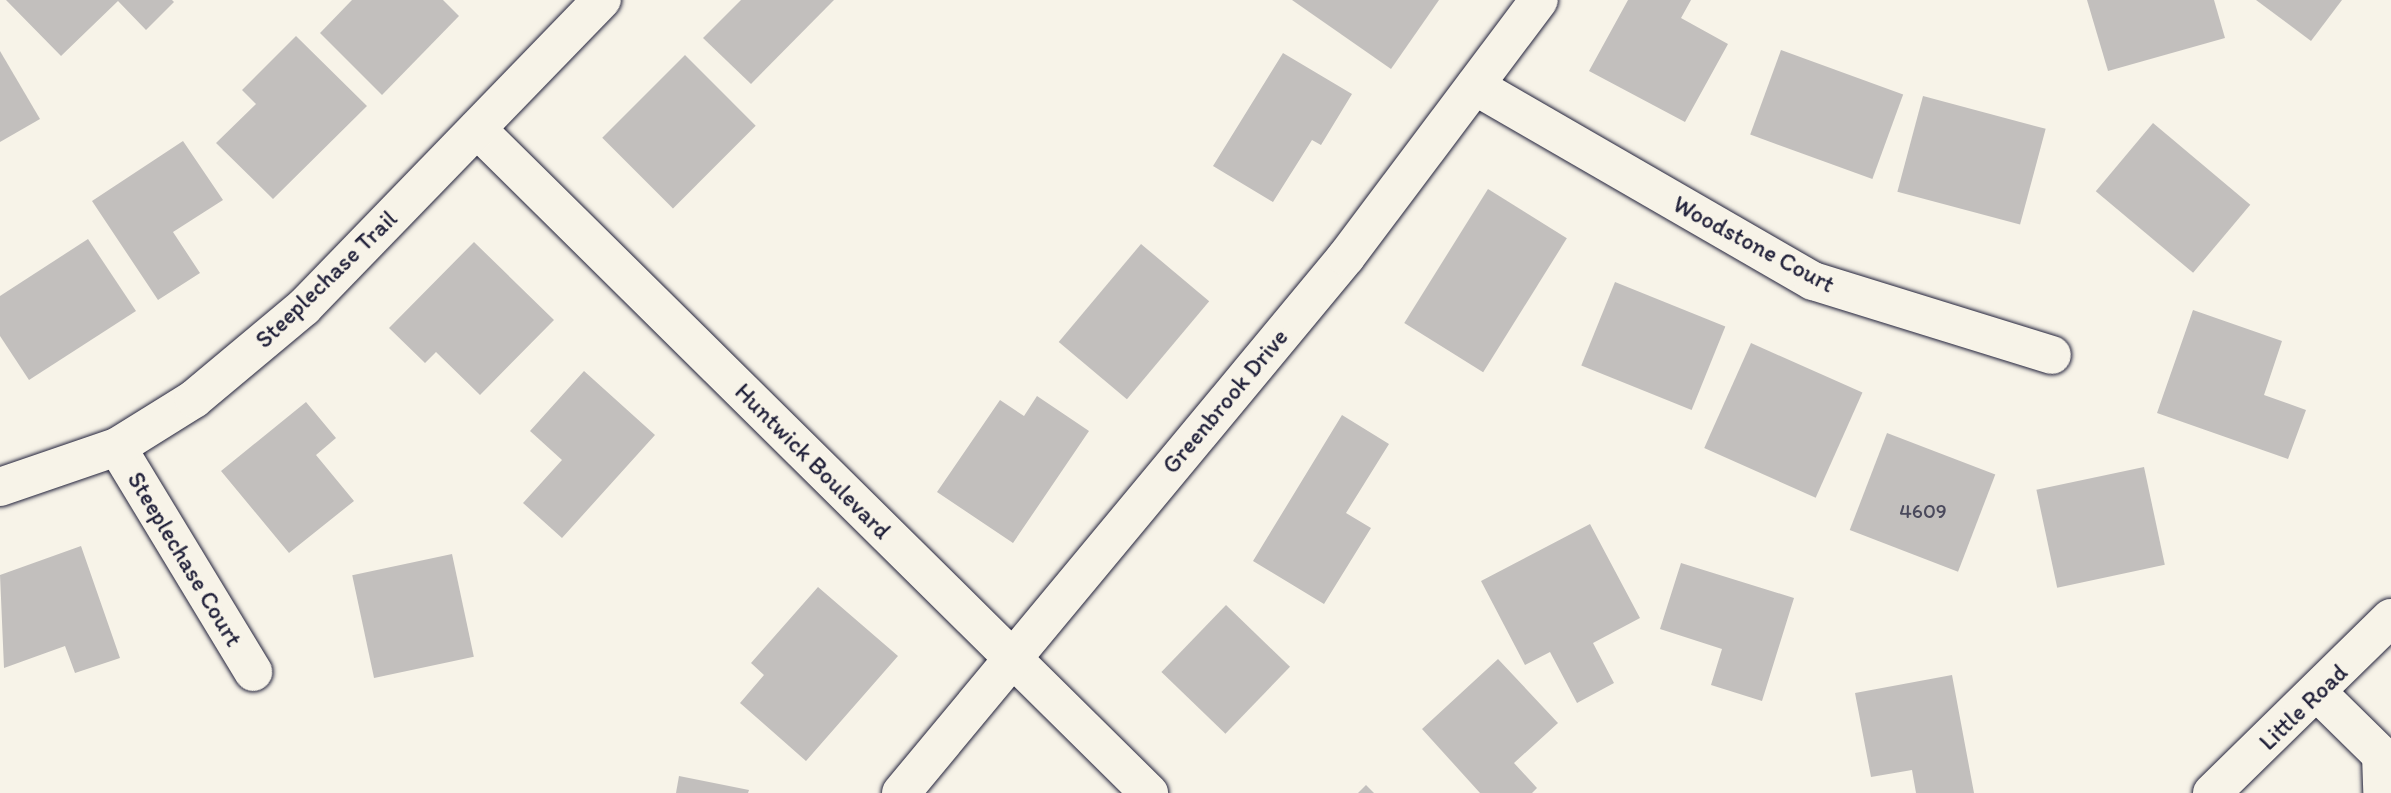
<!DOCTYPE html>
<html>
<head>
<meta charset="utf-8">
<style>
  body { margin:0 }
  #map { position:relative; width:2391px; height:793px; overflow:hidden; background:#f7f3e8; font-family:Itim,sans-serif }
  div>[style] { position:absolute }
  .building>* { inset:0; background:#c2bfbd; transform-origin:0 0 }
  .roads { filter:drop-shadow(0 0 2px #22223b) drop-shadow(0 0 2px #22223b) }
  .minor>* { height:38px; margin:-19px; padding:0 19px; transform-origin:19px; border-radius:19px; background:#f7f3e8 }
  span { translate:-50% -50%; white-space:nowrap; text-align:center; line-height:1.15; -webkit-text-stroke:7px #f7f3e8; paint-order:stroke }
  .number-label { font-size:21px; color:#4a495c }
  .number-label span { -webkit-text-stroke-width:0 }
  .street-label { font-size:24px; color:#22223b }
</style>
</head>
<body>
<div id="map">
  <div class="building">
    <div style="clip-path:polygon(6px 0,172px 0,174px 2px,146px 30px,118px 1px,61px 56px)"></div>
    <div style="clip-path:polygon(352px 0,443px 0,459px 16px,382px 95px,320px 33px)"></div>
    <div style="clip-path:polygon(741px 0,834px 0,751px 84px,703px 38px)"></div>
    <div style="clip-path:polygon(1292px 0,1439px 0,1391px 69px)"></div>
    <div style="clip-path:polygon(1628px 0,1691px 0,1681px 18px,1728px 44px,1685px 122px,1589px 71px)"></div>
    <div style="clip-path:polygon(2087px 0,2214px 0,2225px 38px,2108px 71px)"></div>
    <div style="clip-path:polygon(2256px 0,2342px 0,2311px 41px)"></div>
    <div style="clip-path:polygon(296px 36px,367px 106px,273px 199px,216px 143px,256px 104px,242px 90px)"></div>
    <div style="left:1781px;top:50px;width:130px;height:90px;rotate:20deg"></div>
    <div style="clip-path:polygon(0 51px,40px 119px,0 142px)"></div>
    <div style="clip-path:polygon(1283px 53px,1352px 94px,1321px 145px,1312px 140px,1273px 202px,1213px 166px)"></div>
    <div style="left:685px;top:55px;width:100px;height:117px;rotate:45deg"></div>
    <div style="left:1923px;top:96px;width:127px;height:99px;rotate:15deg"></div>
    <div style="left:2153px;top:123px;width:127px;height:89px;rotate:40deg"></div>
    <div style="clip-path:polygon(183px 141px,223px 200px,173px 232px,200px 273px,158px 300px,92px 201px)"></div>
    <div style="left:1488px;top:189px;width:93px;height:158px;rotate:32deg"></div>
    <div style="clip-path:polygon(88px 239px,136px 311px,29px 380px,0 336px,0 296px)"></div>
    <div style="clip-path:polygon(474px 242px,554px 320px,480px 395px,436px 352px,425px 363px,389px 328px)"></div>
    <div style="left:1141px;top:244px;width:89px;height:128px;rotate:40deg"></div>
    <div style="left:1615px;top:282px;width:119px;height:90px;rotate:22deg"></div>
    <div style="clip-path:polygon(2193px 310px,2282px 341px,2264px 395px,2306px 410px,2288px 459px,2157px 413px)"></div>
    <div style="left:1751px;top:343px;width:122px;height:115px;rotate:24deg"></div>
    <div style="clip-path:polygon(584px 371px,655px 435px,562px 538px,523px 503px,562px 460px,530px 431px)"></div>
    <div style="clip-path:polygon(1037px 396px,1089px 431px,1013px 543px,937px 492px,1000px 400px,1024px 416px)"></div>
    <div style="clip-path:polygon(306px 402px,336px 438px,316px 455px,354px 501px,289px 553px,221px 471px)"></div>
    <div style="clip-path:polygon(1342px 415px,1389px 444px,1346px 513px,1371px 528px,1324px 604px,1253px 561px)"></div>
    <div style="left:1887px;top:433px;width:116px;height:104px;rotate:21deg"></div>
    <div style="left:2144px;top:467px;width:100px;height:110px;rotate:78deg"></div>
    <div style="clip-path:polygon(1590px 524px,1640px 618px,1593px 643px,1614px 683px,1577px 703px,1550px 652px,1525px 665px,1481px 581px)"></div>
    <div style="clip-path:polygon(81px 546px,120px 658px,75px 673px,65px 646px,4px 668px,0 575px)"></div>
    <div style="left:452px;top:554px;width:105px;height:102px;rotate:78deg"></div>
    <div style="clip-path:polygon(1681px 563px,1794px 598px,1762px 701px,1711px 685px,1722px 649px,1660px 629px)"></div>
    <div style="clip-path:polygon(818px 587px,898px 656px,806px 761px,740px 703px,764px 675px,751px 663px)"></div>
    <div style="left:1226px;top:605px;width:89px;height:93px;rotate:44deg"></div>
    <div style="clip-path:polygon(1498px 659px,1558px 723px,1514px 763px,1537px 788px,1532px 793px,1480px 793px,1422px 729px)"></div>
    <div style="clip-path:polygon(1952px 675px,1974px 793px,1916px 793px,1912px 770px,1871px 777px,1855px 693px)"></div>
    <div style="clip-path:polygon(679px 776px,749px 790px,748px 793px,676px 793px)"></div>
    <div style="clip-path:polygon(1366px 785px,1374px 793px,1358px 793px)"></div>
  </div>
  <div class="roads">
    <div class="minor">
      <div style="left:1475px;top:86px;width:390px;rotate:30deg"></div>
      <div style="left:1813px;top:281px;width:250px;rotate:17.2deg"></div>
      <div style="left:477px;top:129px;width:945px;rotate:44.66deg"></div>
      <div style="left:117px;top:447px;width:263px;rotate:58.8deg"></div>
      <div style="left:0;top:487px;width:124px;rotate:-18.9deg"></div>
      <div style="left:117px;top:447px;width:91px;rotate:-31.9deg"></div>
      <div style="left:194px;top:399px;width:143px;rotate:-39.9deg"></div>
      <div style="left:304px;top:307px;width:428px;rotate:-45.9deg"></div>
      <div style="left:2319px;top:694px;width:87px;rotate:44.5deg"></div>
      <div style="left:2381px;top:755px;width:38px;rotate:88deg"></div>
      <div style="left:901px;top:793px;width:697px;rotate:-50.3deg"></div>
      <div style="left:1346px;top:257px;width:321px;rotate:-53.1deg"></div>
      <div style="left:2212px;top:793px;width:250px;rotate:-44.4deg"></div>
    </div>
  </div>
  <div class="number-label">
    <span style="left:1923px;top:511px">4609</span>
  </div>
  <div class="street-label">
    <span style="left:1754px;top:244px;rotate:28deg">Woodstone Court</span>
    <span style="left:326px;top:279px;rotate:-44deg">Steeplechase Trail</span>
    <span style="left:1225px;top:401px;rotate:-50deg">Greenbrook Drive</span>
    <span style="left:813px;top:461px;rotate:45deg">Huntwick Boulevard</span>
    <span style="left:185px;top:559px;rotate:59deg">Steeplechase Court</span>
    <span style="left:2303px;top:707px;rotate:-44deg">Little Road</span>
  </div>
</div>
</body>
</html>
